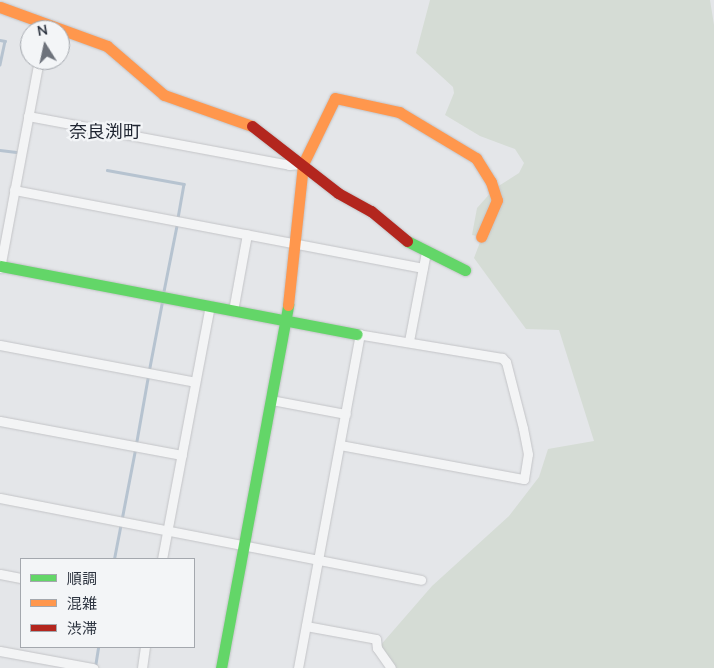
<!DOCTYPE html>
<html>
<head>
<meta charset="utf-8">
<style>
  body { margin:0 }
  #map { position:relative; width:714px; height:668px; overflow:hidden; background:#e4e6e9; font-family:"Nunito Sans","Noto Sans JP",sans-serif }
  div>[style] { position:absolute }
  .green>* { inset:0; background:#d5dcd5 }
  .stream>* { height:2.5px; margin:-1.25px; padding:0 1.25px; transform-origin:1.25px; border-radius:1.25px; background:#b6c3d0 }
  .roads { filter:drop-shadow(0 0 1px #c3c4c7) drop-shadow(0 0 1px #c3c4c7) }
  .street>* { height:9px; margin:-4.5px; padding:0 4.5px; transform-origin:4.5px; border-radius:4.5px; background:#f3f4f5 }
  .fast>* { height:11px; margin:-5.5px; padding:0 5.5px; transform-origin:5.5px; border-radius:5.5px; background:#63d668 }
  .slow>* { height:11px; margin:-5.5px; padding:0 5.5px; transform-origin:5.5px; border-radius:5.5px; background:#ff974d }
  .jam>* { height:11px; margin:-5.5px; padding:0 5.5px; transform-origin:5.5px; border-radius:5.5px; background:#b3261e }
  span { translate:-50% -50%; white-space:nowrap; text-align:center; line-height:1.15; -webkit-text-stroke:4.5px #f3f5f7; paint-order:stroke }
  .quarter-label { font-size:18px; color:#1f2531 }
  .legend { position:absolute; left:20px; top:558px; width:175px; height:90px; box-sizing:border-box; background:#f3f5f7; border:1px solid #a4a8ae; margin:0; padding:6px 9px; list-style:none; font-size:15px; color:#2d3440 }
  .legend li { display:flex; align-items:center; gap:10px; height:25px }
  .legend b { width:25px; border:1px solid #a4a8ae }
  .north { position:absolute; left:20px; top:20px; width:50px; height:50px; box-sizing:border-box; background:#f3f5f7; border:1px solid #a4a8ae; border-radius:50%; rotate:350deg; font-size:14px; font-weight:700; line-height:20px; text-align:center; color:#2d3440 }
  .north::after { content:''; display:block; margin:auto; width:18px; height:22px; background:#6d727b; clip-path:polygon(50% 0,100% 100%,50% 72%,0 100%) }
</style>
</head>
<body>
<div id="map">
  <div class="green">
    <div style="clip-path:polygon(430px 0,710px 0,714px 25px,714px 668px,396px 668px,379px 647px,432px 586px,509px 516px,539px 477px,548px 449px,594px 441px,559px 330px,526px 329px,474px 258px,482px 237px,472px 235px,477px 208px,494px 189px,519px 173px,524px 163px,515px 149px,480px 136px,445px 115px,454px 93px,453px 87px,416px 53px)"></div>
  </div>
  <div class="stream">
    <div style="left:0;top:40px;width:5px;rotate:11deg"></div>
    <div style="left:5px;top:41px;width:24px;rotate:102deg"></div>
    <div style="left:0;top:150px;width:16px;rotate:7deg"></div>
    <div style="left:107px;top:170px;width:78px;rotate:10.3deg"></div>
    <div style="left:184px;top:184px;width:35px;rotate:100deg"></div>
    <div style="left:163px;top:294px;width:72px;rotate:-78.8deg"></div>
    <div style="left:149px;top:370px;width:69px;rotate:-79.2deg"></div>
    <div style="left:136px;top:444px;width:69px;rotate:-80deg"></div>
    <div style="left:114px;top:559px;width:111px;rotate:-79.1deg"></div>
    <div style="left:95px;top:667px;width:20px;rotate:-81deg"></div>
  </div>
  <div class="roads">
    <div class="street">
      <div style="left:28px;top:116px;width:266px;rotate:10.6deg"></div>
      <div style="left:289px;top:165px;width:14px;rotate:-4deg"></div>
      <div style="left:14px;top:190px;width:416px;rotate:10.8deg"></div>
      <div style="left:0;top:268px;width:212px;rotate:-79.4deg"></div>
      <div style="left:233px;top:311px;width:78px;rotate:-79.7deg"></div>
      <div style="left:409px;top:341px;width:91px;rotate:-79.2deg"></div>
      <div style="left:0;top:345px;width:198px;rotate:10.7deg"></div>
      <div style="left:271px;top:400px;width:76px;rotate:10.6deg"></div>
      <div style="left:0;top:421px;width:185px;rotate:10.6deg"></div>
      <div style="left:340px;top:445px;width:187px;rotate:10.5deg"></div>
      <div style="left:524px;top:479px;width:25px;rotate:-81deg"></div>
      <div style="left:528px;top:454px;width:26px;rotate:-101deg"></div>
      <div style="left:523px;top:428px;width:68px;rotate:-104.4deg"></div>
      <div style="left:506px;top:362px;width:6px;rotate:-135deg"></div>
      <div style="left:502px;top:358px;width:147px;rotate:-170.6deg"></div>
      <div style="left:0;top:498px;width:429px;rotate:11deg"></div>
      <div style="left:162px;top:559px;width:258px;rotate:-79.3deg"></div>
      <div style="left:0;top:574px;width:21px;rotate:11deg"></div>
      <div style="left:306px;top:626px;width:71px;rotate:10.5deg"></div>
      <div style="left:376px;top:639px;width:9px;rotate:84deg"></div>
      <div style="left:377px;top:648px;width:24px;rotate:55deg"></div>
      <div style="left:0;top:651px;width:95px;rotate:10.4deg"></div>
      <div style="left:142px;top:668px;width:21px;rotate:-82deg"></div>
      <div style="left:298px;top:668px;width:340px;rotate:-79.5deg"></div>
    </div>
    <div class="fast">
      <div style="left:407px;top:241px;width:65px;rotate:26.6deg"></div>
      <div style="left:0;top:266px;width:363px;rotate:10.8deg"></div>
      <div style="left:221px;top:668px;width:369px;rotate:-79.5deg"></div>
    </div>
    <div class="slow">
      <div style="left:0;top:7px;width:114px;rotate:20deg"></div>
      <div style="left:107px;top:46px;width:75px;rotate:40.7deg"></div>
      <div style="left:164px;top:95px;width:93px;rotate:19.4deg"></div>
      <div style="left:288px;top:305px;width:142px;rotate:-83.9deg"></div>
      <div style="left:303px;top:164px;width:73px;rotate:-64.1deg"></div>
      <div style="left:335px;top:98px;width:66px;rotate:12.3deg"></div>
      <div style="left:399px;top:112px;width:90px;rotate:30.9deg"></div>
      <div style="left:476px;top:158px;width:28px;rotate:58deg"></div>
      <div style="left:491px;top:182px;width:19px;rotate:72deg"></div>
      <div style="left:497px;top:200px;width:40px;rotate:113.4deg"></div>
    </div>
    <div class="jam">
      <div style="left:252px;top:126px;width:109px;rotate:37.9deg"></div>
      <div style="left:338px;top:193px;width:38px;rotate:29deg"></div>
      <div style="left:371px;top:211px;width:47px;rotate:39.8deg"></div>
    </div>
  </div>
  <div class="quarter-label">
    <span style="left:105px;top:132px">奈良渕町</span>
  </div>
  <ul class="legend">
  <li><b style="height:6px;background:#63d668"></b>順調</li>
  <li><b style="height:6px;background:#ff974d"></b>混雑</li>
  <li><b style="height:6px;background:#b3261e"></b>渋滞</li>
  </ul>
  <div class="north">N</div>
</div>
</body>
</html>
